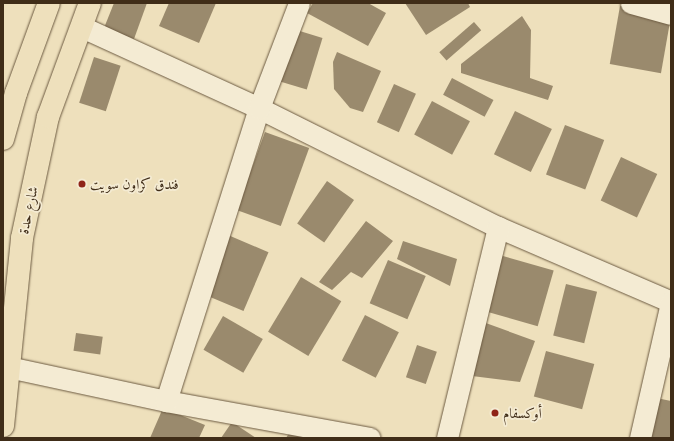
<!DOCTYPE html>
<html>
<head>
<meta charset="utf-8">
<style>
  body { margin:0 }
  #map { position:relative; width:674px; height:441px; overflow:hidden; background:#eee0bc; font-family:"Libre Caslon Text",Amiri,serif }
  div>[style] { position:absolute }
  .building>* { inset:0; background:#9a8a6d; transform-origin:0 0 }
  .roads { filter:drop-shadow(0 0 1px #6c5a41) drop-shadow(0 0 1px #6c5a41) }
  .minor>* { height:21px; margin:-10.5px; padding:0 10.5px; transform-origin:10.5px; border-radius:10.5px; background:#f4ebd3 }
  .major>* { height:22px; margin:-11px; padding:0 11px; transform-origin:11px; border-radius:11px; background:#eee0bc }
  .dots>* { width:11px; height:11px; translate:-50% -50%; box-sizing:border-box; border:2px solid #f4ebd3; border-radius:50% }
  span { translate:-50% -50%; white-space:nowrap; text-align:center; line-height:1.15; -webkit-text-stroke:3.5px #f4ebd3; paint-order:stroke }
  .poi-label { font-size:14px; color:#402d18 }
  .left { translate:0 -50%; text-align:left }
  .street-label { font-size:14px; color:#402d18 }
  .frame { position:absolute; inset:0; border:4px solid #402d18; pointer-events:none }
</style>
</head>
<body>
<div id="map">
  <div class="building">
    <div style="clip-path:polygon(114px 3px,147px 3px,134px 39px,104px 28px)"></div>
    <div style="clip-path:polygon(169px 3px,216px 3px,199px 43px,159px 26px)"></div>
    <div style="clip-path:polygon(313px 3px,368px 3px,386px 13px,368px 46px,307px 13px)"></div>
    <div style="clip-path:polygon(405px 3px,468px 3px,470px 7px,426px 35px)"></div>
    <div style="left:620px;top:6px;width:52px;height:59px;rotate:10deg"></div>
    <div style="clip-path:polygon(522px 16px,531px 30px,530px 78px,553px 86px,548px 100px,461px 73px,461px 64px)"></div>
    <div style="left:474px;top:22px;width:11px;height:46px;rotate:49deg"></div>
    <div style="left:290px;top:28px;width:34px;height:54px;rotate:17deg"></div>
    <div style="clip-path:polygon(337px 52px,381px 71px,363px 112px,350px 108px,334px 89px,333px 62px)"></div>
    <div style="left:94px;top:57px;width:28px;height:48px;rotate:18deg"></div>
    <div style="left:452px;top:78px;width:47px;height:19px;rotate:28deg"></div>
    <div style="left:394px;top:84px;width:24px;height:42px;rotate:24deg"></div>
    <div style="left:432px;top:101px;width:43px;height:38px;rotate:28deg"></div>
    <div style="left:515px;top:111px;width:41px;height:48px;rotate:26deg"></div>
    <div style="left:565px;top:125px;width:42px;height:53px;rotate:21deg"></div>
    <div style="left:265px;top:132px;width:47px;height:83px;rotate:20deg"></div>
    <div style="left:621px;top:157px;width:40px;height:48px;rotate:25deg"></div>
    <div style="left:327px;top:181px;width:33px;height:52px;rotate:35deg"></div>
    <div style="clip-path:polygon(366px 221px,393px 241px,362px 278px,351px 272px,332px 290px,319px 282px)"></div>
    <div style="left:228px;top:235px;width:44px;height:64px;rotate:23deg"></div>
    <div style="clip-path:polygon(403px 241px,457px 259px,450px 286px,397px 259px)"></div>
    <div style="left:496px;top:254px;width:60px;height:58px;rotate:16deg"></div>
    <div style="left:388px;top:260px;width:41px;height:47px;rotate:23deg"></div>
    <div style="left:301px;top:277px;width:47px;height:64px;rotate:31deg"></div>
    <div style="left:566px;top:284px;width:32px;height:53px;rotate:14deg"></div>
    <div style="left:365px;top:315px;width:38px;height:51px;rotate:27deg"></div>
    <div style="left:223px;top:316px;width:46px;height:39px;rotate:30deg"></div>
    <div style="clip-path:polygon(483px 322px,535px 341px,520px 382px,472px 376px)"></div>
    <div style="left:76px;top:333px;width:27px;height:18px;rotate:8deg"></div>
    <div style="left:417px;top:345px;width:21px;height:34px;rotate:19deg"></div>
    <div style="left:546px;top:351px;width:50px;height:47px;rotate:15deg"></div>
    <div style="clip-path:polygon(647px 396px,671px 401px,671px 438px,637px 438px)"></div>
    <div style="clip-path:polygon(163px 408px,205px 425px,199px 438px,150px 438px)"></div>
    <div style="clip-path:polygon(232px 422px,256px 438px,221px 438px)"></div>
    <div style="clip-path:polygon(291px 430px,304px 438px,286px 438px)"></div>
  </div>
  <div class="roads">
    <div class="minor">
      <div style="left:631px;top:3px;width:41px;rotate:15.4deg"></div>
      <div style="left:82px;top:27px;width:195px;rotate:24.6deg"></div>
      <div style="left:259px;top:108px;width:267px;rotate:26.5deg"></div>
      <div style="left:498px;top:227px;width:189px;rotate:23.4deg"></div>
      <div style="left:8px;top:367px;width:162px;rotate:12.1deg"></div>
      <div style="left:166px;top:401px;width:207px;rotate:10.3deg"></div>
      <div style="left:166px;top:401px;width:307px;rotate:-72.4deg"></div>
      <div style="left:259px;top:108px;width:112px;rotate:-69.1deg"></div>
      <div style="left:447px;top:438px;width:217px;rotate:-76.4deg"></div>
      <div style="left:640px;top:438px;width:139px;rotate:-77.1deg"></div>
    </div>
    <div class="major">
      <div style="left:3px;top:139px;width:48px;rotate:-74.2deg"></div>
      <div style="left:16px;top:93px;width:96px;rotate:-69.9deg"></div>
      <div style="left:3px;top:426px;width:189px;rotate:-84.2deg"></div>
      <div style="left:22px;top:238px;width:124px;rotate:-77.9deg"></div>
      <div style="left:48px;top:117px;width:121px;rotate:-69.8deg"></div>
    </div>
  </div>
  <div class="dots">
    <div style="left:82px;top:184px;background:#8f2418"></div>
    <div style="left:495px;top:413px;background:#8f2418"></div>
  </div>
  <div class="poi-label">
    <span class="left" style="left:90px;top:184px">فندق كراون سويت</span>
    <span class="left" style="left:503px;top:413px">أوكسفام</span>
  </div>
  <div class="street-label">
    <span style="left:28px;top:210px;rotate:-78deg">شارع حدة</span>
  </div>
  <div class="frame"></div>
</div>
</body>
</html>
